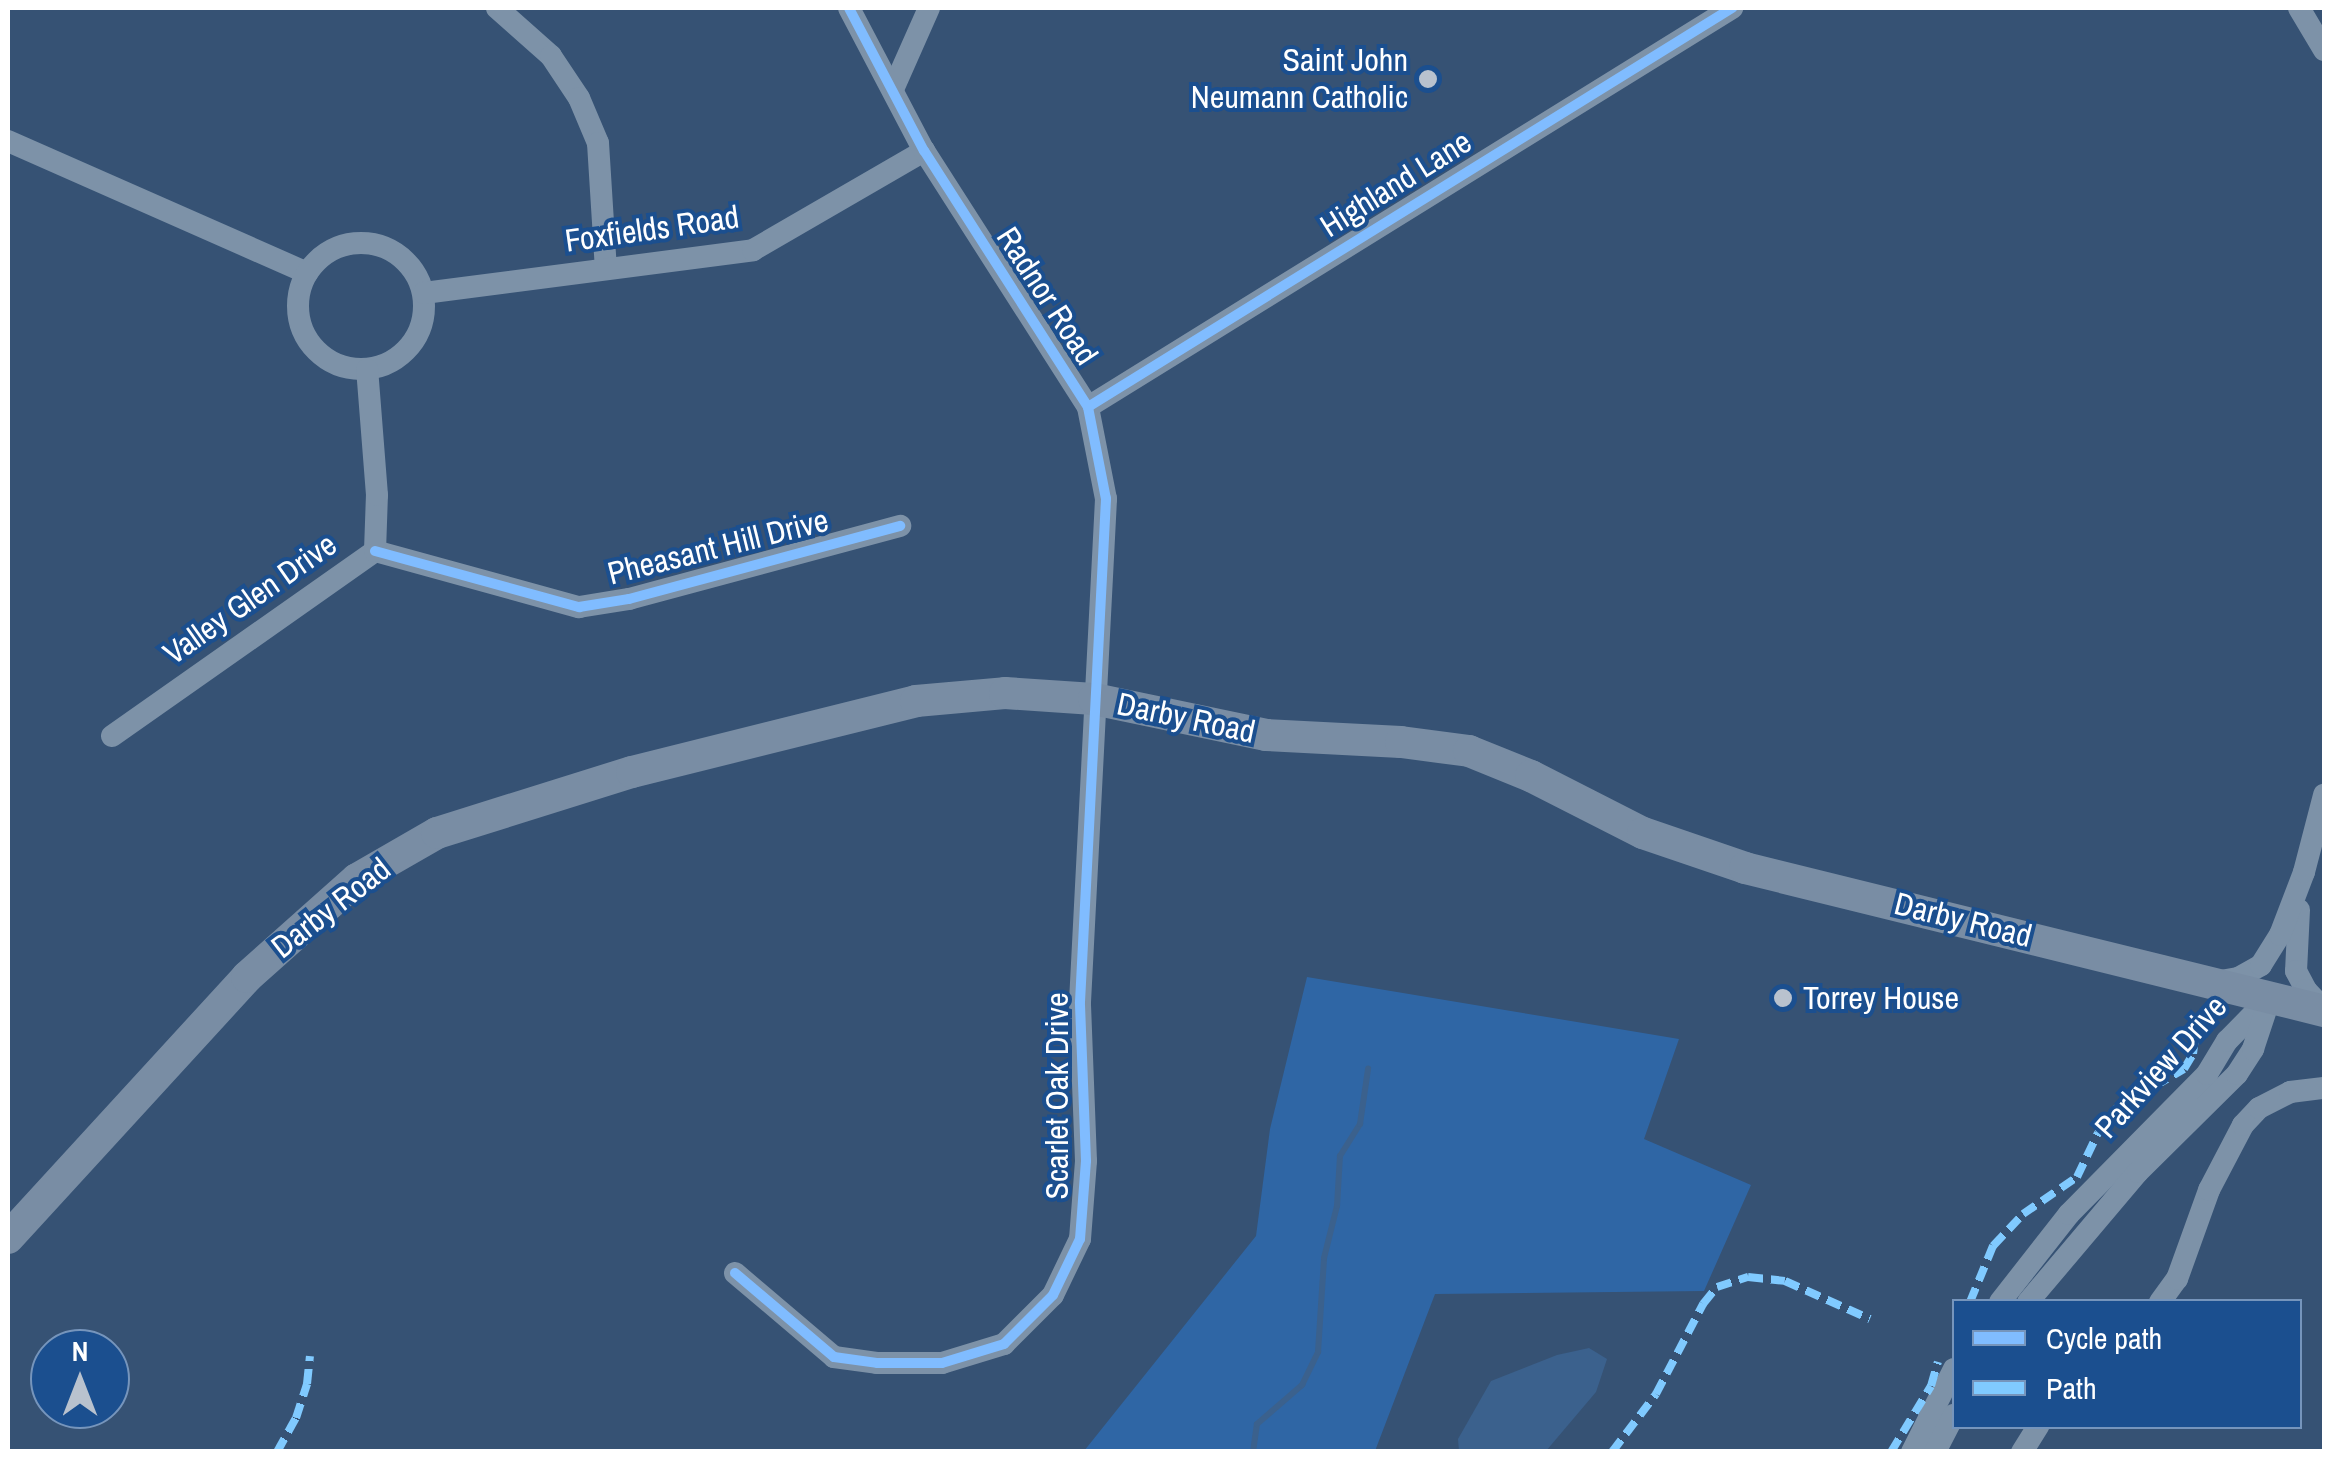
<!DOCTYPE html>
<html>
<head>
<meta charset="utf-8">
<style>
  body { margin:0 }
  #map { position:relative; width:2332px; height:1459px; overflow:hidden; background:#365274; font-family:"Archivo Narrow",sans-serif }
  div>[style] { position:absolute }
  .green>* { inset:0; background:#2f66a5 }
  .water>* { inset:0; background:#3b618d }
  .stream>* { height:6px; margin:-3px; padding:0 3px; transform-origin:3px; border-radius:3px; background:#3b618d }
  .minor>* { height:22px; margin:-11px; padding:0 11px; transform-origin:11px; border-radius:11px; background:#7d92a8 }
  .minor>.ring { margin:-11px; padding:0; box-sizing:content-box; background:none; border:22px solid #7d92a8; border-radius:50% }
  .secondary>* { height:32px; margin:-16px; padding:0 16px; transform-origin:16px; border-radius:16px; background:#798da4 }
  .quiet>* { height:8px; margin-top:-4px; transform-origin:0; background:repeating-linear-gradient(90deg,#80caff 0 15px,transparent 0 23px) }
  .cycleway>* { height:10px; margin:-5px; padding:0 5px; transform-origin:5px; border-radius:5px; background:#80bcff }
  .dots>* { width:28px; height:28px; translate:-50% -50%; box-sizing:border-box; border:5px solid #1b4f8f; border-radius:50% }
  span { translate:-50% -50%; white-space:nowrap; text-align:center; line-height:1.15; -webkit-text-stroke:8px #1b4f8f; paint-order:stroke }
  .poi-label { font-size:32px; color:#fff }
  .right { translate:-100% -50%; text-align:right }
  .left { translate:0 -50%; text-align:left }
  .street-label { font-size:32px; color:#fff }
  .frame { position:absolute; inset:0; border:10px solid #fff; pointer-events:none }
  .legend { position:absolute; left:1952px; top:1299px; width:350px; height:130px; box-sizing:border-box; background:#1b4f8f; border:2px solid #7695bc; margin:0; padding:12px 18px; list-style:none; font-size:30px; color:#fff }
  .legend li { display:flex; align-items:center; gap:20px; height:50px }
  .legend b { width:50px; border:2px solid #7695bc }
  .north { position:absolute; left:30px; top:1329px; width:100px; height:100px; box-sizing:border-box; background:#1b4f8f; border:2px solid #7695bc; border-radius:50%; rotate:0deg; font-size:28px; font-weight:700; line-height:40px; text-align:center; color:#fff }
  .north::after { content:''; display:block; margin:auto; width:35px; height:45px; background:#b9c2ce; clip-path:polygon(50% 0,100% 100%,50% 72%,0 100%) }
</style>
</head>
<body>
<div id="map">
  <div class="green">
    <div style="clip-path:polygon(1307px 977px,1679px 1039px,1644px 1139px,1751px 1185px,1704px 1291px,1435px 1294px,1375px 1451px,1084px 1451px,1256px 1236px,1270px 1129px)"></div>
  </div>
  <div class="water">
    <div style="clip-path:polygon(1589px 1348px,1607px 1359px,1596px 1392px,1546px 1451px,1459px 1451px,1458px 1439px,1491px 1381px,1557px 1355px)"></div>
  </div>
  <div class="stream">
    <div style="left:1253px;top:1452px;width:28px;rotate:-82deg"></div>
    <div style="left:1257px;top:1424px;width:60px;rotate:-40.9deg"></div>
    <div style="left:1302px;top:1385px;width:37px;rotate:-64deg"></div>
    <div style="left:1318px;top:1352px;width:94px;rotate:-86.3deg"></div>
    <div style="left:1324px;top:1258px;width:54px;rotate:-76deg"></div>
    <div style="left:1337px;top:1206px;width:50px;rotate:-86.6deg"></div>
    <div style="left:1340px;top:1156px;width:38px;rotate:-58deg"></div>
    <div style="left:1360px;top:1124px;width:56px;rotate:-81.7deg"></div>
  </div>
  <div class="minor">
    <div style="left:497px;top:8px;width:72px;rotate:41.6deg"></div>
    <div style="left:551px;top:56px;width:50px;rotate:56.3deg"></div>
    <div style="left:579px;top:98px;width:49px;rotate:67.1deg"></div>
    <div style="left:598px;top:143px;width:126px;rotate:86.4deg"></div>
    <div style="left:2299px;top:8px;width:49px;rotate:59.2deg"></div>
    <div style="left:894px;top:87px;width:86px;rotate:-66.1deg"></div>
    <div style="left:8px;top:141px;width:327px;rotate:23.8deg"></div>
    <div class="ring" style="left:298px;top:243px;width:104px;height:104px"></div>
    <div style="left:424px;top:293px;width:332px;rotate:-7.4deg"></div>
    <div style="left:753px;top:250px;width:198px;rotate:-30.1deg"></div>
    <div style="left:1088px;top:407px;width:758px;rotate:-31.78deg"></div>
    <div style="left:375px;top:551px;width:212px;rotate:15.4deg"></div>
    <div style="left:579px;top:607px;width:51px;rotate:-9.1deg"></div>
    <div style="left:629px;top:599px;width:281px;rotate:-15.1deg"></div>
    <div style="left:112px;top:736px;width:322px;rotate:-35.1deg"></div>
    <div style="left:375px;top:551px;width:56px;rotate:-88deg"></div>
    <div style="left:377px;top:495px;width:126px;rotate:-94.5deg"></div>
    <div style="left:2299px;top:910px;width:61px;rotate:92.8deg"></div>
    <div style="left:2296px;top:971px;width:21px;rotate:62deg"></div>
    <div style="left:2306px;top:990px;width:26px;rotate:47deg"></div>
    <div style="left:2215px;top:982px;width:23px;rotate:-10deg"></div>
    <div style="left:2238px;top:978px;width:26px;rotate:-29deg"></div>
    <div style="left:2261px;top:965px;width:36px;rotate:-58deg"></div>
    <div style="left:2280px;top:935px;width:67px;rotate:-69.1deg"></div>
    <div style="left:2304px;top:872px;width:80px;rotate:-75.4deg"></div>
    <div style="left:735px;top:1273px;width:130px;rotate:40.3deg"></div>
    <div style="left:834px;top:1357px;width:43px;rotate:7.9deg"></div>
    <div style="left:877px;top:1363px;width:65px"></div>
    <div style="left:942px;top:1363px;width:65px;rotate:-17deg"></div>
    <div style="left:1004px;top:1344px;width:69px;rotate:-45deg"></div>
    <div style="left:1053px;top:1295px;width:62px;rotate:-64.3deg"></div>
    <div style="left:1080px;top:1239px;width:78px;rotate:-85.6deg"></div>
    <div style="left:1086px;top:1161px;width:159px;rotate:-92.2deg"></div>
    <div style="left:1080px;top:1002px;width:504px;rotate:-87.04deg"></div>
    <div style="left:1106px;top:499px;width:94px;rotate:-101.1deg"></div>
    <div style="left:1088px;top:407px;width:304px;rotate:-122.6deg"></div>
    <div style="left:924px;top:151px;width:161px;rotate:-117.7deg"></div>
    <div style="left:2000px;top:1302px;width:112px;rotate:-51.9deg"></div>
    <div style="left:2069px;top:1214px;width:197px;rotate:-45.4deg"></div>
    <div style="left:2207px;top:1074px;width:39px;rotate:-59deg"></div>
    <div style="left:2227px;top:1041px;width:63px;rotate:-45.6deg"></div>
    <div style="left:2028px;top:1302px;width:170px;rotate:-49.8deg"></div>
    <div style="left:2138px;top:1172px;width:139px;rotate:-44.7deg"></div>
    <div style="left:2237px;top:1074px;width:30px;rotate:-57deg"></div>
    <div style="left:2253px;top:1049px;width:47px;rotate:-71.6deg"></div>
    <div style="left:2160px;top:1302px;width:29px;rotate:-54deg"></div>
    <div style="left:2177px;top:1279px;width:95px;rotate:-70.2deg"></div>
    <div style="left:2209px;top:1190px;width:73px;rotate:-62.4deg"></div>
    <div style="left:2243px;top:1125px;width:23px;rotate:-47deg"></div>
    <div style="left:2259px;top:1108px;width:35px;rotate:-27deg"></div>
    <div style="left:2290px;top:1092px;width:34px;rotate:-7deg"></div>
    <div style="left:1912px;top:1452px;width:93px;rotate:-63.2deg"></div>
    <div style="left:1935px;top:1452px;width:42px;rotate:-62.8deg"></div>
    <div style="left:2022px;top:1452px;width:31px;rotate:-58deg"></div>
  </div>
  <div class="secondary">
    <div style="left:8px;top:1238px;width:354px;rotate:-47.5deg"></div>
    <div style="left:247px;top:977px;width:147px;rotate:-41.7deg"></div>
    <div style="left:357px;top:879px;width:92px;rotate:-29.9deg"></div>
    <div style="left:437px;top:833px;width:204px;rotate:-17.4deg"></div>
    <div style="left:632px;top:772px;width:293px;rotate:-14deg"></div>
    <div style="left:916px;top:701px;width:89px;rotate:-5.1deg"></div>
    <div style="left:1005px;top:693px;width:89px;rotate:3.9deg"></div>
    <div style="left:1094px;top:699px;width:176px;rotate:11.8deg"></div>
    <div style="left:1266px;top:735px;width:135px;rotate:3deg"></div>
    <div style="left:1401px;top:742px;width:69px;rotate:7.5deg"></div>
    <div style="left:1469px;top:751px;width:67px;rotate:22deg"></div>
    <div style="left:1531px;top:776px;width:126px;rotate:27deg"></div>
    <div style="left:1643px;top:833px;width:108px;rotate:18.9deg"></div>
    <div style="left:1745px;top:868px;width:596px;rotate:13.87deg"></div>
  </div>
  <div class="quiet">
    <div style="left:1970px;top:1302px;width:61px;rotate:-67.7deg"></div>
    <div style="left:1993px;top:1246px;width:44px;rotate:-46.8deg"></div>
    <div style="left:2023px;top:1214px;width:65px;rotate:-34.4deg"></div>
    <div style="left:2077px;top:1177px;width:49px;rotate:-64.5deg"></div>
    <div style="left:2098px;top:1133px;width:28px;rotate:-55deg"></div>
    <div style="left:2114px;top:1110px;width:81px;rotate:-30.4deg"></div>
    <div style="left:2184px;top:1069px;width:17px;rotate:-59deg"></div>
    <div style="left:2193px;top:1054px;width:25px;rotate:-83deg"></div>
    <div style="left:2196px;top:1029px;width:9px;rotate:-32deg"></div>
    <div style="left:277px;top:1452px;width:39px;rotate:-61deg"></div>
    <div style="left:296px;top:1418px;width:36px;rotate:-72deg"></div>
    <div style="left:307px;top:1384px;width:28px;rotate:-84deg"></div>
    <div style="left:1612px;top:1452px;width:73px;rotate:-52.8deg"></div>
    <div style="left:1656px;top:1394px;width:102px;rotate:-62.4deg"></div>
    <div style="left:1703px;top:1304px;width:22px;rotate:-51deg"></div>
    <div style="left:1717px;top:1287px;width:33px;rotate:-18deg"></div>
    <div style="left:1748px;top:1277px;width:37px;rotate:6deg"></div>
    <div style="left:1785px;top:1281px;width:93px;rotate:24.1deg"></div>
    <div style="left:1891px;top:1452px;width:77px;rotate:-58.8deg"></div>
    <div style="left:1931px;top:1386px;width:25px;rotate:-74deg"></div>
  </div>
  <div class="cycleway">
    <div style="left:1088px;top:407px;width:758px;rotate:-31.78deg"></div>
    <div style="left:375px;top:551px;width:212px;rotate:15.4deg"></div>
    <div style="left:579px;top:607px;width:51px;rotate:-9.1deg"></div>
    <div style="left:629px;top:599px;width:281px;rotate:-15.1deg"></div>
    <div style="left:735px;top:1273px;width:130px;rotate:40.3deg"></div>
    <div style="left:834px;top:1357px;width:43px;rotate:7.9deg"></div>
    <div style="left:877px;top:1363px;width:65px"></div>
    <div style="left:942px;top:1363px;width:65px;rotate:-17deg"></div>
    <div style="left:1004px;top:1344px;width:69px;rotate:-45deg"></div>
    <div style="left:1053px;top:1295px;width:62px;rotate:-64.3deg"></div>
    <div style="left:1080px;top:1239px;width:78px;rotate:-85.6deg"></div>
    <div style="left:1086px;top:1161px;width:159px;rotate:-92.2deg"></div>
    <div style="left:1080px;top:1002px;width:504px;rotate:-87.04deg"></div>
    <div style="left:1106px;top:499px;width:94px;rotate:-101.1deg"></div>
    <div style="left:1088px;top:407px;width:304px;rotate:-122.6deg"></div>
    <div style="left:924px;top:151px;width:161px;rotate:-117.7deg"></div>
  </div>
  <div class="dots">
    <div style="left:1428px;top:79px;background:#b9c2ce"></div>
    <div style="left:1783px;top:998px;background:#b9c2ce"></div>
  </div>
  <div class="poi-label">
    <span class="right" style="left:1408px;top:79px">Saint John<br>Neumann Catholic</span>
    <span class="left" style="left:1803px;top:998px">Torrey House</span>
  </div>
  <div class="street-label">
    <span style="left:1396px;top:184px;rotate:-32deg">Highland Lane</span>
    <span style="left:652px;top:229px;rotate:-8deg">Foxfields Road</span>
    <span style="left:1047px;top:296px;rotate:57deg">Radnor Road</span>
    <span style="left:718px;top:547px;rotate:-14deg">Pheasant Hill Drive</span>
    <span style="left:250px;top:599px;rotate:-35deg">Valley Glen Drive</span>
    <span style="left:1186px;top:718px;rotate:12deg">Darby Road</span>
    <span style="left:331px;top:908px;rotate:-38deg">Darby Road</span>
    <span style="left:1963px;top:920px;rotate:14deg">Darby Road</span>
    <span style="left:2161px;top:1067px;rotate:-48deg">Parkview Drive</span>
    <span style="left:1057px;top:1096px;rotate:-90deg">Scarlet Oak Drive</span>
  </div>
  <div class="frame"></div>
  <ul class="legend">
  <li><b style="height:12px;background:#80bcff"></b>Cycle path</li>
  <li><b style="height:12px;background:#80caff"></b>Path</li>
  </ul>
  <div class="north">N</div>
</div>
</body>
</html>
